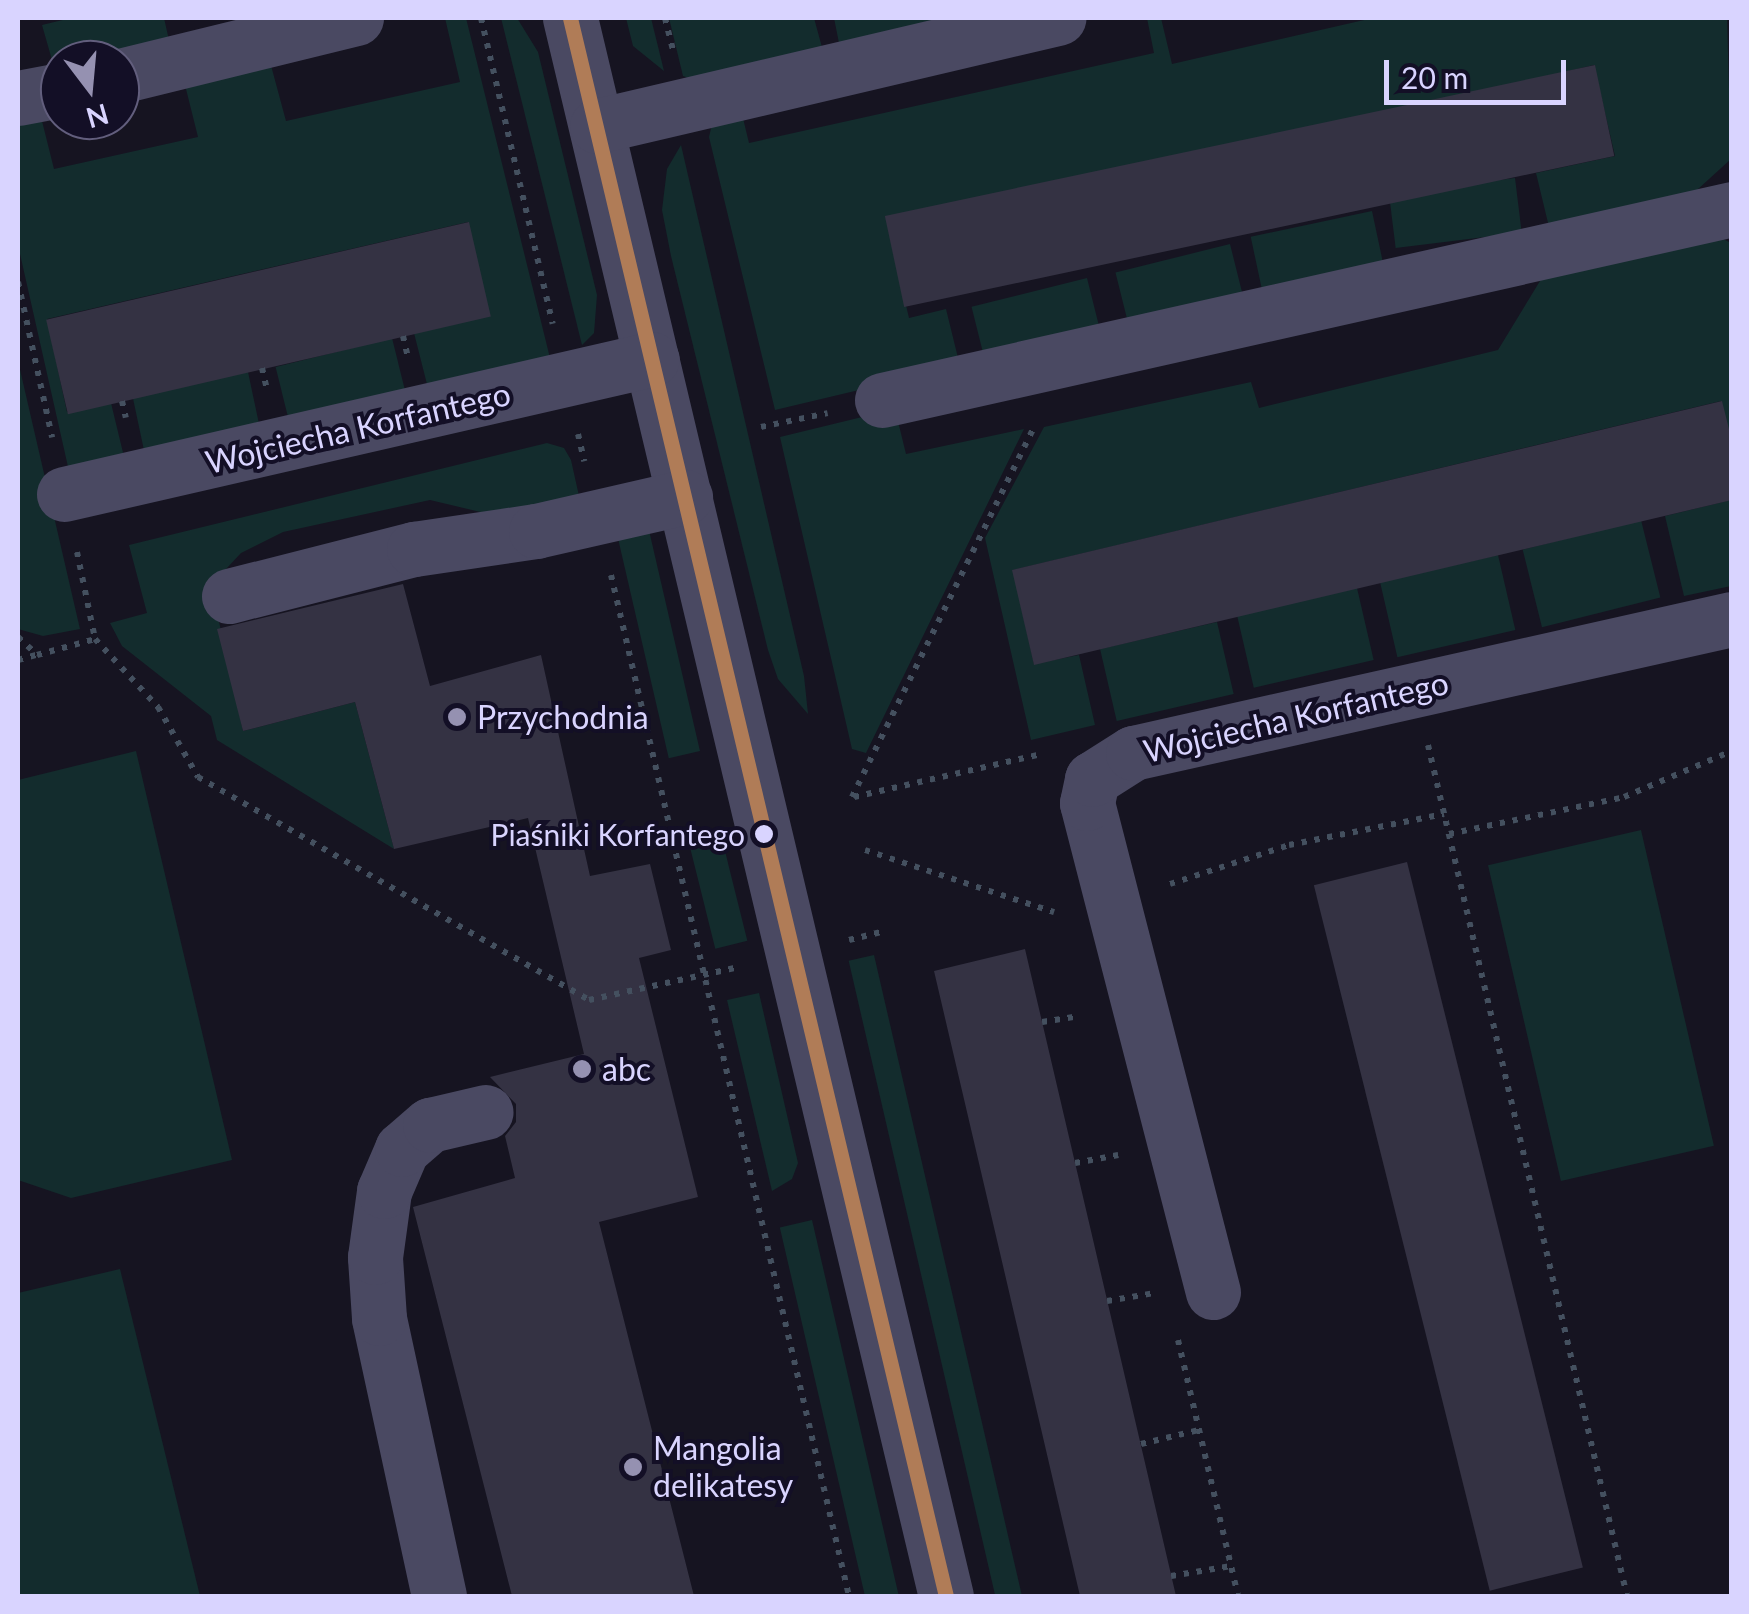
<!DOCTYPE html>
<html>
<head>
<meta charset="utf-8">
<style>
  body { margin:0 }
  #map { position:relative; width:1749px; height:1614px; overflow:hidden; background:#161421; font-family:Lato,sans-serif }
  div>[style] { position:absolute }
  .green>* { inset:0; background:#132c2d; transform-origin:0 0 }
  .building>* { inset:0; background:#343243; transform-origin:0 0 }
  .path>* { height:6px; margin-top:-3px; transform-origin:0; background:repeating-linear-gradient(90deg,#44505f 0 5px,transparent 0 13px) }
  .minor>* { height:55px; margin:-27.5px; padding:0 27.5px; transform-origin:27.5px; border-radius:27.5px; background:#4a4962 }
  .bus-1>* { height:15px; margin:-7.5px; padding:0 7.5px; transform-origin:7.5px; border-radius:7.5px; background:#b07c57 }
  .dots>* { width:28px; height:28px; translate:-50% -50%; box-sizing:border-box; border:5px solid #130f26; border-radius:50% }
  span { translate:-50% -50%; white-space:nowrap; text-align:center; line-height:1.15; -webkit-text-stroke:8px #130f26; paint-order:stroke }
  .bus-label { font-size:30px; color:#d9d4ff }
  .right { translate:-100% -50%; text-align:right }
  .street-label { font-size:32px; color:#d9d4ff }
  .poi-label { font-size:32px; color:#d9d4ff }
  .left { translate:0 -50%; text-align:left }
  .frame { position:absolute; inset:0; border:20px solid #d9d4ff; pointer-events:none }
  .north { position:absolute; left:40px; top:40px; width:100px; height:100px; box-sizing:border-box; background:#130f26; border:2px solid #625e7d; border-radius:50%; rotate:164deg; font-size:28px; font-weight:700; line-height:40px; text-align:center; color:#d9d4ff }
  .north::after { content:''; display:block; margin:auto; width:35px; height:45px; background:#9591b1; clip-path:polygon(50% 0,100% 100%,50% 72%,0 100%) }
  .scale { position:absolute; left:1384px; top:60px; width:182px; height:45px; box-sizing:border-box; border:5px solid #d9d4ff; border-top:0; padding-left:12px; font-size:30px; line-height:35px; white-space:nowrap; color:#d9d4ff; -webkit-text-stroke:8px #130f26; paint-order:stroke }
</style>
</head>
<body>
<div id="map">
  <div class="green">
    <div style="clip-path:polygon(71px 18px,164px 18px,169px 40px,60px 60px,54px 67px,42px 25px)"></div>
    <div style="clip-path:polygon(445px 18px,466px 18px,552px 366px,430px 396px,414px 333px,468px 222px,47px 319px,67px 412px,111px 403px,126px 465px,71px 480px,18px 245px,18px 114px,39px 109px,54px 169px,198px 137px,183px 77px,269px 58px,286px 121px,460px 82px)"></div>
    <div style="clip-path:polygon(501px 18px,517px 18px,538px 52px,597px 295px,594px 333px,582px 345px)"></div>
    <div style="clip-path:polygon(626px 18px,651px 18px,664px 71px,633px 46px)"></div>
    <div style="clip-path:polygon(669px 18px,814px 18px,823px 51px,691px 79px,683px 76px)"></div>
    <div style="clip-path:polygon(834px 18px,962px 18px,840px 48px)"></div>
    <div style="clip-path:polygon(1147px 18px,1161px 18px,1172px 64px,1373px 18px,1727px 18px,1731px 159px,1697px 190px,1549px 227px,1536px 173px,1615px 156px,1594px 65px,888px 229px,909px 318px,946px 309px,960px 366px,775px 410px,709px 137px,713px 120px,741px 110px,749px 143px,1154px 53px)"></div>
    <div style="clip-path:polygon(681px 145px,804px 676px,808px 714px,778px 679px,768px 650px,671px 256px,662px 210px,667px 169px)"></div>
    <div style="left:1515px;top:178px;width:55px;height:127px;rotate:83deg"></div>
    <div style="left:1372px;top:211px;width:53px;height:124px;rotate:78deg"></div>
    <div style="clip-path:polygon(1723px 239px,1731px 243px,1731px 441px,1721px 401px,1013px 570px,1034px 664px,1079px 655px,1095px 725px,1031px 740px,985px 538px,1044px 427px,1251px 382px,1259px 408px,1498px 350px,1543px 276px)"></div>
    <div style="left:1230px;top:244px;width:56px;height:118px;rotate:76deg"></div>
    <div style="left:1087px;top:278px;width:55px;height:119px;rotate:76deg"></div>
    <div style="left:392px;top:338px;width:63px;height:120px;rotate:76deg"></div>
    <div style="clip-path:polygon(18px 361px,80px 629px,43px 636px,18px 629px)"></div>
    <div style="left:248px;top:372px;width:62px;height:118px;rotate:78deg"></div>
    <div style="clip-path:polygon(895px 409px,906px 454px,1024px 429px,866px 753px,852px 749px,780px 437px)"></div>
    <div style="clip-path:polygon(547px 443px,564px 448px,571px 460px,585px 523px,493px 515px,430px 500px,283px 532px,241px 553px,211px 585px,243px 731px,355px 702px,394px 849px,217px 740px,211px 716px,122px 646px,110px 623px,147px 613px,129px 545px)"></div>
    <div style="clip-path:polygon(1731px 500px,1731px 586px,1684px 596px,1665px 516px)"></div>
    <div style="left:1641px;top:520px;width:80px;height:122px;rotate:76deg"></div>
    <div style="left:648px;top:526px;width:231px;height:32px;rotate:77deg"></div>
    <div style="left:1498px;top:555px;width:77px;height:121px;rotate:77deg"></div>
    <div style="left:1357px;top:588px;width:74px;height:123px;rotate:77deg"></div>
    <div style="left:1217px;top:622px;width:74px;height:120px;rotate:77deg"></div>
    <div style="clip-path:polygon(136px 751px,232px 1160px,71px 1198px,18px 1180px,18px 780px)"></div>
    <div style="left:1641px;top:830px;width:324px;height:157px;rotate:77deg"></div>
    <div style="left:720px;top:831px;width:113px;height:33px;rotate:76deg"></div>
    <div style="left:874px;top:955px;width:658px;height:26px;rotate:77deg"></div>
    <div style="clip-path:polygon(759px 993px,798px 1163px,792px 1179px,772px 1191px,727px 1000px)"></div>
    <div style="left:812px;top:1220px;width:386px;height:33px;rotate:77deg"></div>
    <div style="clip-path:polygon(120px 1269px,200px 1596px,18px 1596px,18px 1293px)"></div>
  </div>
  <div class="building">
    <div style="left:1595px;top:65px;width:93px;height:726px;rotate:78deg"></div>
    <div style="left:469px;top:222px;width:97px;height:434px;rotate:77deg"></div>
    <div style="clip-path:polygon(1722px 401px,1732px 441px,1732px 500px,1034px 665px,1012px 570px)"></div>
    <div style="clip-path:polygon(403px 584px,430px 686px,541px 655px,590px 876px,650px 864px,671px 950px,639px 958px,698px 1197px,599px 1222px,694px 1596px,512px 1596px,413px 1207px,515px 1178px,505px 1136px,516px 1122px,516px 1104px,490px 1077px,584px 1054px,528px 818px,394px 849px,355px 702px,243px 731px,217px 629px)"></div>
    <div style="left:1407px;top:862px;width:727px;height:96px;rotate:76deg"></div>
    <div style="clip-path:polygon(1025px 949px,1091px 1231px,1176px 1596px,1080px 1596px,1000px 1253px,934px 971px)"></div>
  </div>
  <div class="path">
    <div style="left:481px;top:18px;width:314px;rotate:76.8deg"></div>
    <div style="left:665px;top:18px;width:32px;rotate:76deg"></div>
    <div style="left:18px;top:282px;width:159px;rotate:77.6deg"></div>
    <div style="left:403px;top:336px;width:22px;rotate:77deg"></div>
    <div style="left:262px;top:368px;width:23px;rotate:77deg"></div>
    <div style="left:122px;top:401px;width:17px;rotate:77deg"></div>
    <div style="left:761px;top:427px;width:68px;rotate:-11.8deg"></div>
    <div style="left:578px;top:434px;width:28px;rotate:77deg"></div>
    <div style="left:77px;top:552px;width:89px;rotate:78.3deg"></div>
    <div style="left:95px;top:639px;width:93px;rotate:47.2deg"></div>
    <div style="left:158px;top:707px;width:81px;rotate:60.3deg"></div>
    <div style="left:198px;top:777px;width:450px;rotate:29.7deg"></div>
    <div style="left:589px;top:1000px;width:149px;rotate:-12.4deg"></div>
    <div style="left:611px;top:575px;width:1048px;rotate:76.88deg"></div>
    <div style="left:18px;top:637px;width:26px;rotate:43deg"></div>
    <div style="left:37px;top:655px;width:60px;rotate:-15.4deg"></div>
    <div style="left:18px;top:660px;width:19px;rotate:-16deg"></div>
    <div style="left:1428px;top:745px;width:874px;rotate:76.84deg"></div>
    <div style="left:852px;top:797px;width:412px;rotate:-63.8deg"></div>
    <div style="left:854px;top:797px;width:192px;rotate:-12.9deg"></div>
    <div style="left:1449px;top:834px;width:179px;rotate:-11.9deg"></div>
    <div style="left:1624px;top:797px;width:117px;rotate:-23.1deg"></div>
    <div style="left:865px;top:850px;width:199px;rotate:18.2deg"></div>
    <div style="left:1170px;top:884px;width:125px;rotate:-18.1deg"></div>
    <div style="left:1289px;top:845px;width:158px;rotate:-11.3deg"></div>
    <div style="left:849px;top:940px;width:34px;rotate:-14deg"></div>
    <div style="left:1042px;top:1022px;width:38px;rotate:-9deg"></div>
    <div style="left:1075px;top:1163px;width:44px;rotate:-10.5deg"></div>
    <div style="left:1107px;top:1301px;width:49px;rotate:-9.5deg"></div>
    <div style="left:1178px;top:1340px;width:263px;rotate:76.8deg"></div>
    <div style="left:1141px;top:1444px;width:60px;rotate:-13.6deg"></div>
    <div style="left:1171px;top:1576px;width:61px;rotate:-9.5deg"></div>
  </div>
  <div class="minor">
    <div style="left:570px;top:18px;width:1622px;rotate:76.6deg"></div>
    <div style="left:120px;top:76px;width:243px;rotate:-13.8deg"></div>
    <div style="left:18px;top:98px;width:43px;rotate:-10.8deg"></div>
    <div style="left:597px;top:126px;width:474px;rotate:-13.2deg"></div>
    <div style="left:882px;top:400px;width:871px;rotate:-12.66deg"></div>
    <div style="left:64px;top:494px;width:603px;rotate:-12.93deg"></div>
    <div style="left:229px;top:596px;width:191px;rotate:-14.3deg"></div>
    <div style="left:414px;top:549px;width:123px;rotate:-8.4deg"></div>
    <div style="left:536px;top:531px;width:153px;rotate:-12.9deg"></div>
    <div style="left:1213px;top:1292px;width:505px;rotate:-104.45deg"></div>
    <div style="left:1087px;top:803px;width:25px;rotate:-78deg"></div>
    <div style="left:1092px;top:779px;width:49px;rotate:-32.4deg"></div>
    <div style="left:1133px;top:753px;width:614px;rotate:-12.61deg"></div>
    <div style="left:439px;top:1596px;width:284px;rotate:-102.2deg"></div>
    <div style="left:379px;top:1318px;width:61px;rotate:-93.8deg"></div>
    <div style="left:375px;top:1257px;width:67px;rotate:-82.2deg"></div>
    <div style="left:384px;top:1191px;width:46px;rotate:-66.8deg"></div>
    <div style="left:402px;top:1149px;width:37px;rotate:-41deg"></div>
    <div style="left:430px;top:1125px;width:57px;rotate:-13.1deg"></div>
  </div>
  <div class="bus-1">
    <div style="left:570px;top:18px;width:1622px;rotate:76.6deg"></div>
  </div>
  <div class="dots">
    <div style="left:457px;top:717px;background:#9591b1"></div>
    <div style="left:764px;top:834px;background:#d9d4ff"></div>
    <div style="left:582px;top:1069px;background:#9591b1"></div>
    <div style="left:633px;top:1467px;background:#9591b1"></div>
  </div>
  <div class="bus-label">
    <span class="right" style="left:745px;top:834px">Piaśniki Korfantego</span>
  </div>
  <div class="street-label">
    <span style="left:358px;top:428px;rotate:-13deg">Wojciecha Korfantego</span>
    <span style="left:1296px;top:717px;rotate:-13deg">Wojciecha Korfantego</span>
  </div>
  <div class="poi-label">
    <span class="left" style="left:477px;top:717px">Przychodnia</span>
    <span class="left" style="left:602px;top:1069px">abc</span>
    <span class="left" style="left:653px;top:1467px">Mangolia<br>delikatesy</span>
  </div>
  <div class="frame"></div>
  <div class="north">N</div>
  <div class="scale">20 m</div>
</div>
</body>
</html>
